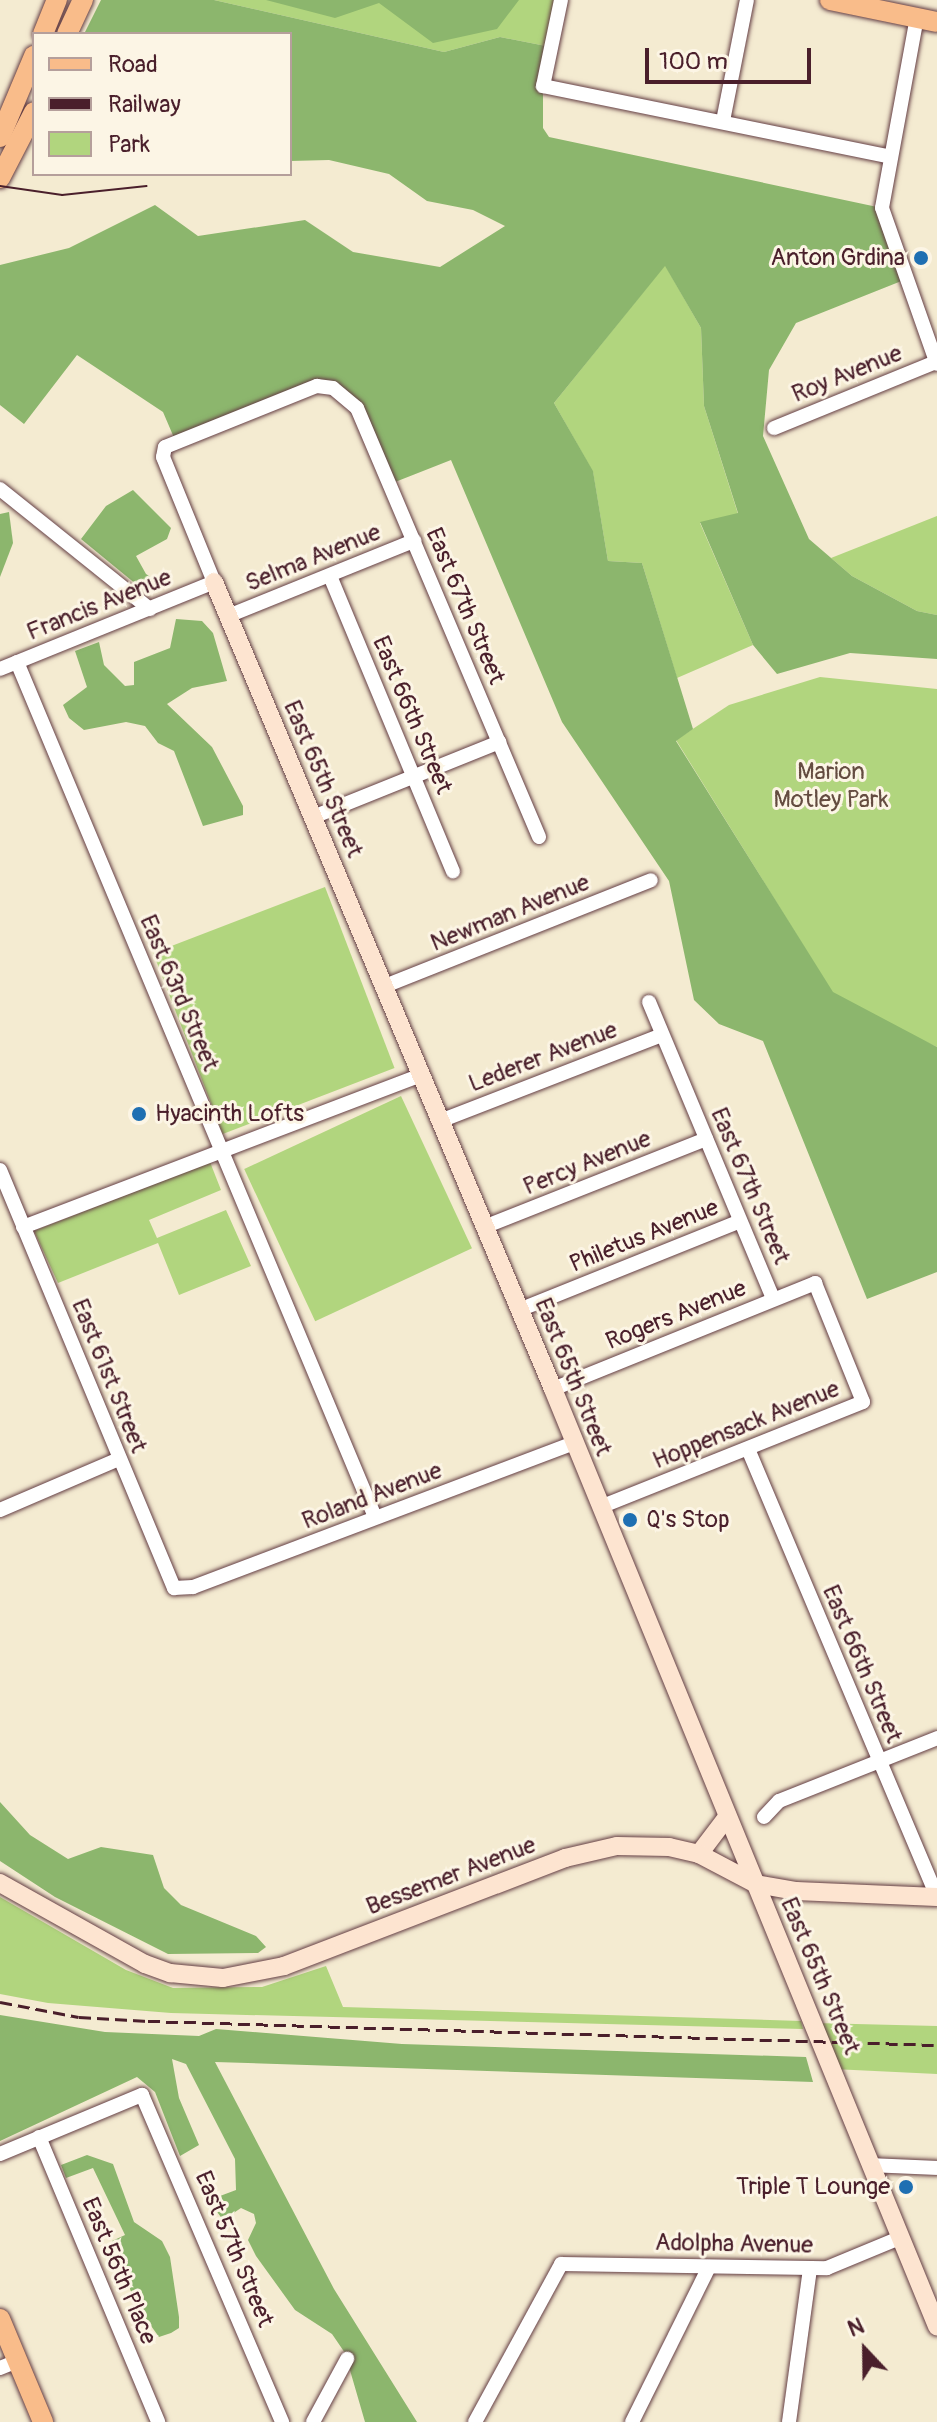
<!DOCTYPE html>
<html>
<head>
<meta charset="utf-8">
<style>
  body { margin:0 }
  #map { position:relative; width:937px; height:2422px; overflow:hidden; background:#f4ebd1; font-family:Pangolin,sans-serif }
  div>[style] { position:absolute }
  .green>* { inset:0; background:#b1d57e; transform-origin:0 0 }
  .forest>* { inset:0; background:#8cb66d }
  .roads { filter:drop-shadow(0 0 2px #643e44) drop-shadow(0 0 2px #643e44) }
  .street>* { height:14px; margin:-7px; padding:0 7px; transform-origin:7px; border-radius:7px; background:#fff }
  .secondary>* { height:18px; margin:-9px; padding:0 9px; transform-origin:9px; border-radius:9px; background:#fde4d0 }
  .primary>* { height:20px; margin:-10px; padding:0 10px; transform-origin:10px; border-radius:10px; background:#f9bc8a }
  .tram>* { height:2px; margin:-1px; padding:0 1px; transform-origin:1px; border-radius:1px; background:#4a1f2b }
  .rail>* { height:3px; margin-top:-1.5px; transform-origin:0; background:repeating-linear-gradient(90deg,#4a1f2b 0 12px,transparent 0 18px) }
  .dots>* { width:22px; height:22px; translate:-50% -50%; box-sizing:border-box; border:4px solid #fcf5e5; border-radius:50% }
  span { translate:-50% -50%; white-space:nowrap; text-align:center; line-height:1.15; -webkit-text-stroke:6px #fcf5e5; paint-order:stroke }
  .poi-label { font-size:24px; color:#4a1f2b }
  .right { translate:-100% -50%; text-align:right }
  .left { translate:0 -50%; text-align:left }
  .street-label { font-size:24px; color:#4a1f2b }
  .park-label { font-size:24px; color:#644c40 }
  .legend { position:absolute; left:32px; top:32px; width:260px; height:144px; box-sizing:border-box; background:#fcf5e5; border:2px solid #b59f9b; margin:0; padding:10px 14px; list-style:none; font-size:24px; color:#4a1f2b }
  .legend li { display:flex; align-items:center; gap:16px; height:40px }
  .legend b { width:40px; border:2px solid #b59f9b }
  .north { position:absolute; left:825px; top:2310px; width:80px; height:80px; -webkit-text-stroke:6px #fcf5e5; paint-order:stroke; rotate:338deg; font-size:22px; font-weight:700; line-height:32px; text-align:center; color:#4a1f2b }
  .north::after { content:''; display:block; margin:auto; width:28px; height:36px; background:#4a1f2b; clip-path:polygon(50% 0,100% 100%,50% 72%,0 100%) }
  .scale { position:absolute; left:645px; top:48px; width:166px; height:36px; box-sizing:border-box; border:4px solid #4a1f2b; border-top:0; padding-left:10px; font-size:24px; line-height:28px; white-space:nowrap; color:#4a1f2b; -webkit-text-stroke:6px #fcf5e5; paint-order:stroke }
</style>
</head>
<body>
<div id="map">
  <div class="green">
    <div style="clip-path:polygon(214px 0,561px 0,551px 47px,500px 37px,444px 52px)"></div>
    <div style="clip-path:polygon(665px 265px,701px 328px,704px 406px,738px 514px,700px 523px,753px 645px,677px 678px,642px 563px,608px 561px,593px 472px,554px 403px)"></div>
    <div style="clip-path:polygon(937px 516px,937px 615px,917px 611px,852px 576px,831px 558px)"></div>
    <div style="clip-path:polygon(820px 677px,937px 689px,937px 1047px,837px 1000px,676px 740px,729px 705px)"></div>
    <div style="left:325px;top:887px;width:194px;height:184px;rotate:69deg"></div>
    <div style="left:401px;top:1096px;width:168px;height:173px;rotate:65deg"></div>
    <div style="clip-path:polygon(210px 1162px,221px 1190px,149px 1220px,157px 1238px,226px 1210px,251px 1266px,179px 1295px,158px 1243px,58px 1283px,34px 1231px)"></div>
    <div style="clip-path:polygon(0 1897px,126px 1970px,173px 1988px,262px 1987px,326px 1966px,343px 2007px,801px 2021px,803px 2029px,171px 2013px,48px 2003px,0 1994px)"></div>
    <div style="clip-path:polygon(815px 2023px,937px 2026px,937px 2074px,833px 2069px)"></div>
  </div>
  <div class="forest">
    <div style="clip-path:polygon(101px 0,214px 0,444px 52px,500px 37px,551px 47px,543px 86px,543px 128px,549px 137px,882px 208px,904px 280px,796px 323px,769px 370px,763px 436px,809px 539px,852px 576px,917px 611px,937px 615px,937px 659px,850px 653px,777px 674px,753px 645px,700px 522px,738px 513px,704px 406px,701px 328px,665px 266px,554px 403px,593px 471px,608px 561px,642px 563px,693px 729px,676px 741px,833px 992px,937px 1047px,937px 1272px,867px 1299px,763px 1041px,719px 1024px,694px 1000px,669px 881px,562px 722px,451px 460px,390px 484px,368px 431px,333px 388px,175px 440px,163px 412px,77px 355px,24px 424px,0 405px,0 265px,69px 248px,155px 205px,198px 236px,305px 220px,353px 252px,440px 267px,505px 226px,473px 210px,427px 201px,389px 174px,329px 160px,290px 161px,290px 34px,84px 34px)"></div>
    <div style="clip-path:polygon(266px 0,519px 0,497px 29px,433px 43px,379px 3px,335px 18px)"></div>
    <div style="clip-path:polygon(133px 490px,171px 528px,167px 539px,136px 556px,146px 574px,163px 585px,148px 594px,81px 539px,106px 506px)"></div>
    <div style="clip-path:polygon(9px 512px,13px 543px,0 577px,0 514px)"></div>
    <div style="clip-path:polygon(176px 619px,202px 621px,213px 633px,227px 681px,192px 688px,167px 704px,212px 747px,243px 806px,243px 815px,203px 826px,174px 751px,158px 743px,145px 726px,126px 722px,84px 730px,69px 718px,63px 705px,87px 687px,75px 651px,99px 642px,104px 665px,125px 686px,134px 685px,134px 662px,170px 648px)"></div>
    <div style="clip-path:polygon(0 1802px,30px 1835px,68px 1859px,101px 1847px,153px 1855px,164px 1888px,181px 1905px,256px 1936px,266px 1947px,258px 1953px,168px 1954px,55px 1897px,0 1861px)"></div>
    <div style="clip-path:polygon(0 2015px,105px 2032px,199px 2036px,216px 2029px,402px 2044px,806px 2057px,813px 2082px,215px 2062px,334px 2289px,417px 2422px,365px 2422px,345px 2353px,332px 2334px,295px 2310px,256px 2256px,248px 2240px,256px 2223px,254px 2214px,241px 2208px,223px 2220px,215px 2209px,212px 2199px,236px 2190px,235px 2159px,186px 2064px,172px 2059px,179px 2098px,199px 2145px,180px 2156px,155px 2092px,137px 2077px,0 2141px)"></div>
    <div style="clip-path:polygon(87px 2155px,113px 2164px,134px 2222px,162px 2241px,170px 2257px,179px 2317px,179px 2328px,171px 2333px,159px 2337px,136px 2305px,112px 2241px,125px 2235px,93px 2168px,66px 2178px,61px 2165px)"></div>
  </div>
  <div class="roads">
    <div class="street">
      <div style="left:561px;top:0;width:88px;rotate:101.8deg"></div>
      <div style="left:543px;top:86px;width:352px;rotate:11.5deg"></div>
      <div style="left:917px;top:17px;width:194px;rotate:100.4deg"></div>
      <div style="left:882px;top:208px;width:165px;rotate:70.6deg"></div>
      <div style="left:723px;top:121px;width:123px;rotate:-78.8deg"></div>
      <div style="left:774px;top:428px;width:175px;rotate:-22.2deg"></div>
      <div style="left:0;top:489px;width:192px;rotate:38.7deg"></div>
      <div style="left:330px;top:576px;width:320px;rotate:67.4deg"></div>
      <div style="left:228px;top:616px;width:201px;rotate:-22deg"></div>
      <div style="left:17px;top:662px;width:927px;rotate:67.28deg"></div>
      <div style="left:0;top:669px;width:231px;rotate:-22.1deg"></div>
      <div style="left:214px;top:582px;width:135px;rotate:-112.2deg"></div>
      <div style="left:163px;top:457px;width:10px;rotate:-79deg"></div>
      <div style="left:165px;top:447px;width:164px;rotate:-21.9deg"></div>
      <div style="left:317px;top:386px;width:16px;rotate:7deg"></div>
      <div style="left:333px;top:388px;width:31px;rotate:40deg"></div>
      <div style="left:357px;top:408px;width:466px;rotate:67deg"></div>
      <div style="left:313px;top:817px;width:201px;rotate:-21.9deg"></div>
      <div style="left:385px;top:986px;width:286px;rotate:-21.7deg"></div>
      <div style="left:649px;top:1002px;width:322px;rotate:67.3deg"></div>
      <div style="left:440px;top:1121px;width:238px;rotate:-21.2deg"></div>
      <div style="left:0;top:1170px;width:453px;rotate:67.4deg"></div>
      <div style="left:174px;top:1588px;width:19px;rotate:-3deg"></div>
      <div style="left:193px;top:1587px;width:407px;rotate:-20.7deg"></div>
      <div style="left:23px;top:1227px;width:427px;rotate:-20.9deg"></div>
      <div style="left:484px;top:1227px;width:239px;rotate:-21.6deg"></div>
      <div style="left:519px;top:1310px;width:238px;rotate:-21.9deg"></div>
      <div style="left:553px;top:1389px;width:283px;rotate:-22deg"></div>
      <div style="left:815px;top:1283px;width:128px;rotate:68deg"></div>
      <div style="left:863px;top:1402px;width:283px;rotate:158.2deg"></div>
      <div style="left:748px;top:1449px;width:486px;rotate:67.1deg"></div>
      <div style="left:0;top:1510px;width:129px;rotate:-23.2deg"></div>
      <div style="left:764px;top:1817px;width:22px;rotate:-47deg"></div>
      <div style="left:779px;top:1801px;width:170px;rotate:-21.7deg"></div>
      <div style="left:39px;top:2137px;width:309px;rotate:67.3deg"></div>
      <div style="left:0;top:2154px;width:154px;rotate:-22.6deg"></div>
      <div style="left:142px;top:2095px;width:356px;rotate:66.8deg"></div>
      <div style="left:870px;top:2165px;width:67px;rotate:2.6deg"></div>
      <div style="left:0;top:2368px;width:18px;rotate:-22deg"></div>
      <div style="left:313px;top:2422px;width:72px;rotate:-61.6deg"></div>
      <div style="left:475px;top:2422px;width:180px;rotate:-61.4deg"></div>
      <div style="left:561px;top:2264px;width:266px;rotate:0.9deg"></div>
      <div style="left:827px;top:2268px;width:81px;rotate:-22.5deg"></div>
      <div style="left:632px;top:2422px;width:173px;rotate:-63.6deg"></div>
      <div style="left:789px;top:2422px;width:154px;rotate:-82.2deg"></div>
    </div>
    <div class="secondary">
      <div style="left:214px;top:582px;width:875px;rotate:67.21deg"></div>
      <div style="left:553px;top:1389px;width:1013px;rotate:67.72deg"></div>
      <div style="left:699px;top:1854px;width:46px;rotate:-52.9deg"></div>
      <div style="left:0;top:1883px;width:166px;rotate:29.2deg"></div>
      <div style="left:145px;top:1964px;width:27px;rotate:20deg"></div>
      <div style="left:170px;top:1973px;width:53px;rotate:5.4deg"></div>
      <div style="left:223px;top:1978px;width:62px;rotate:-11.1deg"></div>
      <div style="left:284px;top:1966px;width:301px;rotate:-21deg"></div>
      <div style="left:565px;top:1858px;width:53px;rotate:-13deg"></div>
      <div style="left:617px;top:1846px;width:52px;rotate:1.1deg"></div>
      <div style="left:669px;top:1847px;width:31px;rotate:13deg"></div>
      <div style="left:699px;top:1854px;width:64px;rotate:27.8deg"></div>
      <div style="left:756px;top:1884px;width:41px;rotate:9.9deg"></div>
      <div style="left:796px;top:1891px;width:141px;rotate:2.4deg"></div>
    </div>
    <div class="primary">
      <div style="left:830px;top:0;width:109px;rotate:11.6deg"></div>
      <div style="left:43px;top:34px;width:37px;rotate:-68deg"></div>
      <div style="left:67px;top:34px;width:38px;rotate:-65deg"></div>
      <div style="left:0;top:137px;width:88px;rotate:-67.2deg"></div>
      <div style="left:0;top:178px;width:74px;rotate:-62.7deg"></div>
      <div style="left:0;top:2319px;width:112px;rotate:67.3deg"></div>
    </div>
  </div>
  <div class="tram">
    <div style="left:0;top:186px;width:63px;rotate:8.3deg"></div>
    <div style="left:62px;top:195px;width:85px;rotate:-6deg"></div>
  </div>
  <div class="rail">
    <div style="left:0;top:2002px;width:80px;rotate:10.8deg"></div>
    <div style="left:79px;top:2017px;width:69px;rotate:3.3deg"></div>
    <div style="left:148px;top:2021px;width:789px;rotate:1.74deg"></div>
  </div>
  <div class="dots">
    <div style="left:921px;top:258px;background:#1f6fb2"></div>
    <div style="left:139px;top:1114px;background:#1f6fb2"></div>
    <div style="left:630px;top:1520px;background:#1f6fb2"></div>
    <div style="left:906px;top:2187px;background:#1f6fb2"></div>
  </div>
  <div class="poi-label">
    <span class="right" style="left:905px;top:258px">Anton Grdina</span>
    <span class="left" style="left:155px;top:1114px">Hyacinth Lofts</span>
    <span class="left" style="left:646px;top:1520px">Q's Stop</span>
    <span class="right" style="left:890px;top:2187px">Triple T Lounge</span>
  </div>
  <div class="street-label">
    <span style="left:847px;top:374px;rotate:-22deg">Roy Avenue</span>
    <span style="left:313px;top:558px;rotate:-22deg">Selma Avenue</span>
    <span style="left:99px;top:605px;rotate:-22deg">Francis Avenue</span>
    <span style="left:465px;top:606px;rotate:67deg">East 67th Street</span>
    <span style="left:412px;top:715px;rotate:67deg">East 66th Street</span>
    <span style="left:323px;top:779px;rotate:67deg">East 65th Street</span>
    <span style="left:510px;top:913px;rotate:-22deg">Newman Avenue</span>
    <span style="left:179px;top:993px;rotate:67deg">East 63rd Street</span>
    <span style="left:543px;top:1057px;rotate:-21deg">Lederer Avenue</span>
    <span style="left:587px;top:1163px;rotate:-22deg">Percy Avenue</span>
    <span style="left:750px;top:1186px;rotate:67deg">East 67th Street</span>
    <span style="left:644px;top:1236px;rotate:-22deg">Philetus Avenue</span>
    <span style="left:676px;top:1315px;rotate:-22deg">Rogers Avenue</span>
    <span style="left:109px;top:1376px;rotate:68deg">East 61st Street</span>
    <span style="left:573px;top:1377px;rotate:68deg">East 65th Street</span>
    <span style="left:746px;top:1425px;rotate:-22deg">Hoppensack Avenue</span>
    <span style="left:372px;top:1496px;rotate:-21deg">Roland Avenue</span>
    <span style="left:862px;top:1664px;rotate:67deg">East 66th Street</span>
    <span style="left:451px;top:1876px;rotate:-21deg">Bessemer Avenue</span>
    <span style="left:820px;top:1976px;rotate:67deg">East 65th Street</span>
    <span style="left:734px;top:2244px;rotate:1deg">Adolpha Avenue</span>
    <span style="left:234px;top:2249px;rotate:67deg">East 57th Street</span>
    <span style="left:119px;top:2271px;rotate:67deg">East 56th Place</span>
  </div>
  <div class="park-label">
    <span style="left:831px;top:786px">Marion<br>Motley Park</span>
  </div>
  <ul class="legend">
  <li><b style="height:10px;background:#f9bc8a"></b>Road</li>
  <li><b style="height:10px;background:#4a1f2b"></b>Railway</li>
  <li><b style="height:22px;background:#b1d57e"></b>Park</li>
  </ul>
  <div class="north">N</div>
  <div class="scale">100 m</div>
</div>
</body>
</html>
